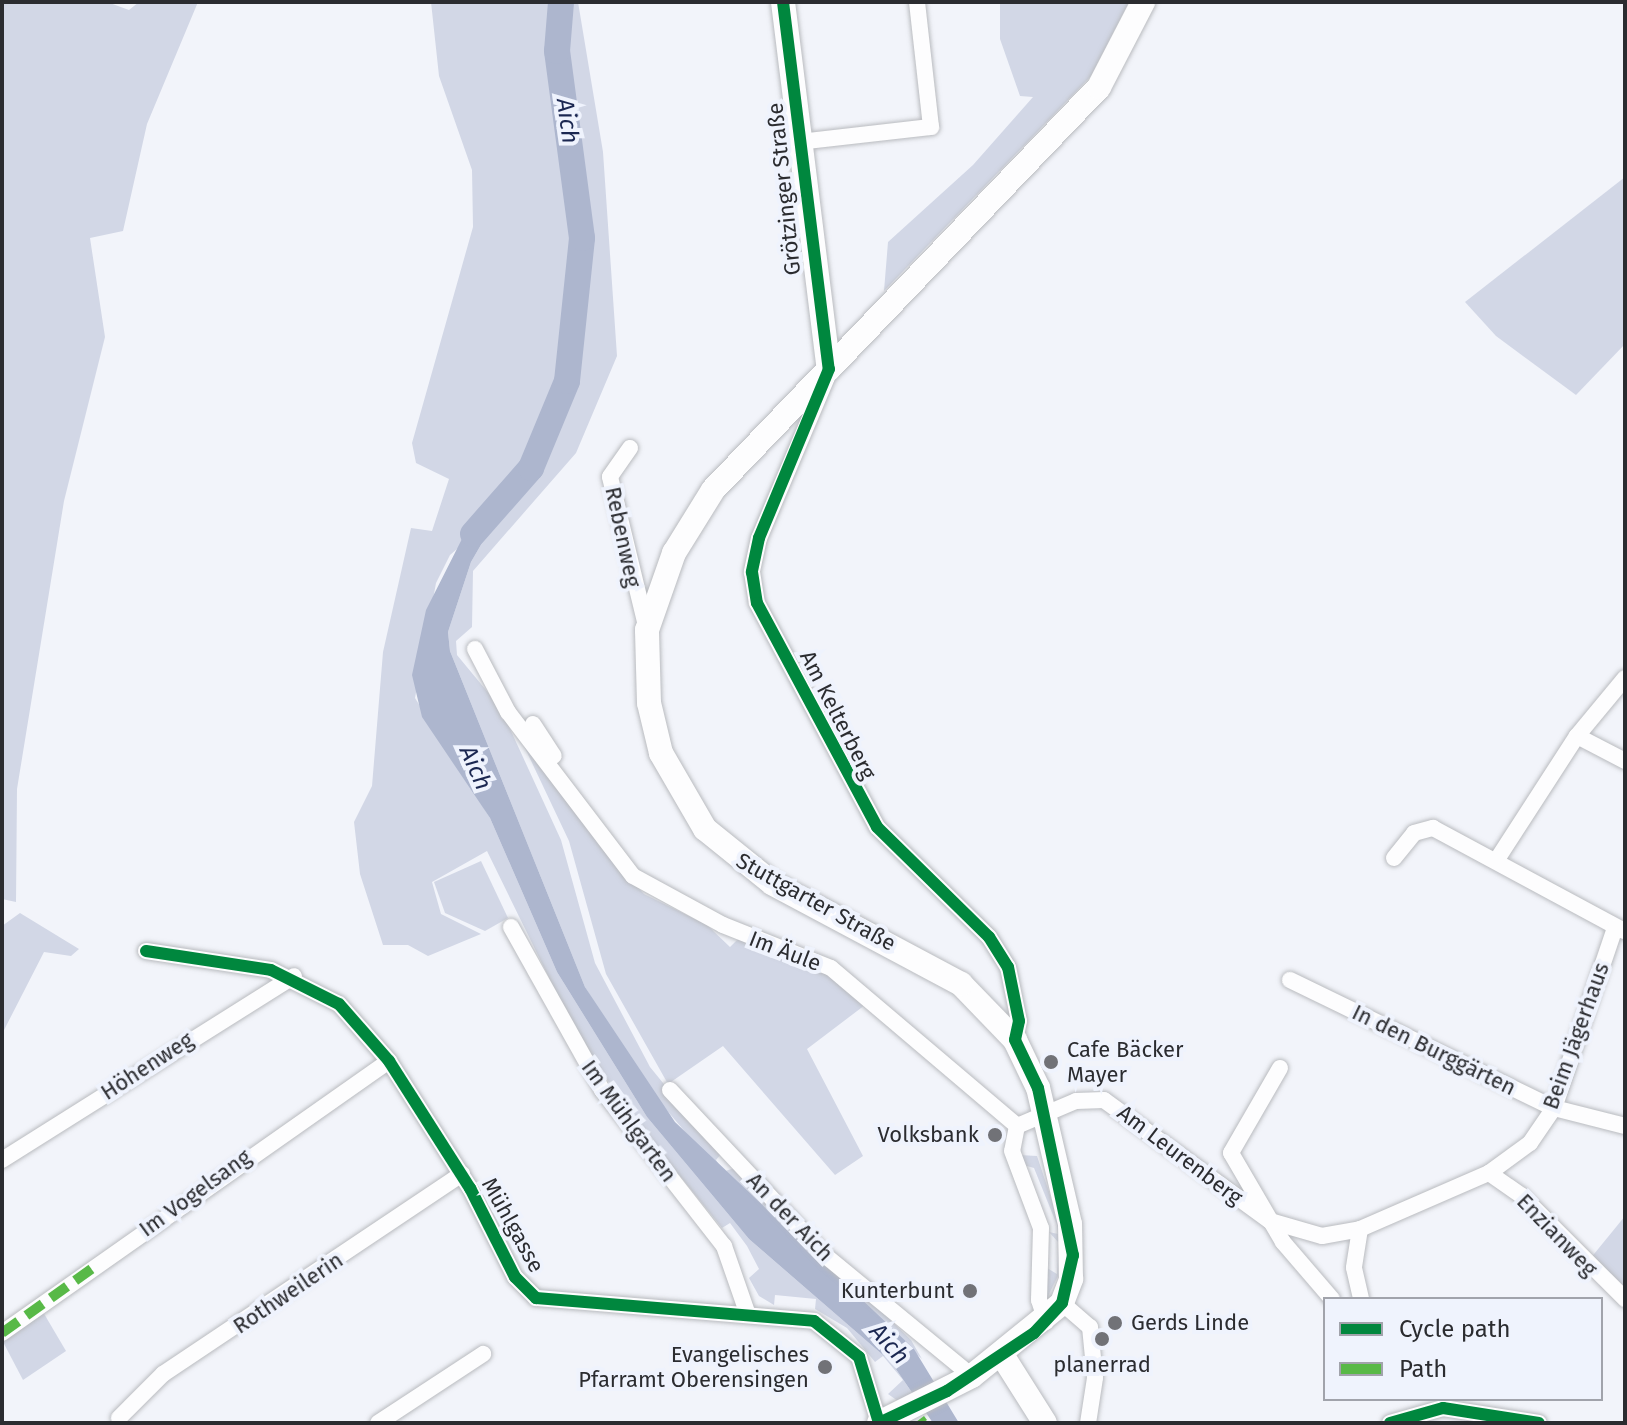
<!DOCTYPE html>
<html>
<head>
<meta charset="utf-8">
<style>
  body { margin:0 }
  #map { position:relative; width:1627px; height:1425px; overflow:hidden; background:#f2f4fa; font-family:"Fira Sans",sans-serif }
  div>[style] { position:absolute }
  .green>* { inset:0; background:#d2d7e6 }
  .water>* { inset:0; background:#adb6ce }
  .river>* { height:26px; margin:-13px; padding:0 13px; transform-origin:13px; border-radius:13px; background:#adb6ce }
  .roads { filter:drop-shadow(0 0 2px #b9bbbf) drop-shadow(0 0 2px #b9bbbf) }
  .street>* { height:16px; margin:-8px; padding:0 8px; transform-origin:8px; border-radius:8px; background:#fdfdfe }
  .secondary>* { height:24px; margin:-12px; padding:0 12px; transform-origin:12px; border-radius:12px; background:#fdfdfe }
  .quiet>* { height:10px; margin-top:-5px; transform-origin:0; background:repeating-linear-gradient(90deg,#58b947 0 20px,transparent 0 30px) }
  .cycleway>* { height:12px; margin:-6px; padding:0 6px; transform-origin:6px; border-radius:6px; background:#00873e }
  .dots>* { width:22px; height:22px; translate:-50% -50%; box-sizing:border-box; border:4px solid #eff3fd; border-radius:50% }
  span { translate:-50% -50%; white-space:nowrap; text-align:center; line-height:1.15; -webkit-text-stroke:8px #eff3fd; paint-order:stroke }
  .street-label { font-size:22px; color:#2b2c30 }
  .poi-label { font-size:22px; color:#2b2c30 }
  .left { translate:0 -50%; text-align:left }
  .right { translate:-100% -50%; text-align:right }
  .water-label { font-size:24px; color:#1b2751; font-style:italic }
  .frame { position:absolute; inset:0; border:4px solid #2b2c30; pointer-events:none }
  .legend { position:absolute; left:1323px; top:1297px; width:280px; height:104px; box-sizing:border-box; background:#eff3fd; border:2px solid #a1a3ab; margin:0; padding:10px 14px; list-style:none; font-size:24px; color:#2b2c30 }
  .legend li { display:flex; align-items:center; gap:16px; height:40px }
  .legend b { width:40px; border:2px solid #a1a3ab }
</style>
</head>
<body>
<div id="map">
  <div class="green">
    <div style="clip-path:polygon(2px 2px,107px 2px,129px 10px,139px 2px,198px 2px,147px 124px,123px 231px,90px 238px,105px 337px,64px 501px,17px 789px,16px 902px,2px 899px)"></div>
    <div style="clip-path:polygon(431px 2px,578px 2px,603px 152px,617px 356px,576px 453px,473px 571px,472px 627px,456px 641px,457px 655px,500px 707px,561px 840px,595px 963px,650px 1067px,721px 1154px,716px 1160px,723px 1172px,734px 1168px,911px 1340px,922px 1359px,704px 1154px,641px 1080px,585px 987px,450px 651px,448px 632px,471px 562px,500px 512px,450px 555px,436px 583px,415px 698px,490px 818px,557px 972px,647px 1117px,749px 1239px,891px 1362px,913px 1394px,898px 1401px,888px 1394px,903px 1380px,883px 1356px,875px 1362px,847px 1328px,815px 1309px,816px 1299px,775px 1295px,774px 1305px,759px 1296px,749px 1278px,759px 1269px,747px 1246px,730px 1223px,722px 1228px,639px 1125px,580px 1041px,487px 851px,432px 882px,441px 914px,481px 934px,428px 956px,408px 945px,383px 945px,360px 874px,354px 822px,372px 786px,383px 652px,411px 528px,432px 531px,449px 479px,416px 463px,412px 443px,473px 227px,472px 170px,439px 76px)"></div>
    <div style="clip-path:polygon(1000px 2px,1129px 2px,1091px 76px,884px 291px,888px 242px,973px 165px,1033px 97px,1020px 96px,1000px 39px)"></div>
    <div style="clip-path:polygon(1625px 177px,1625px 344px,1576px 395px,1496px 336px,1465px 302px)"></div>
    <div style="clip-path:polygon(516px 729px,602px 849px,644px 894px,707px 925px,730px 947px,739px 938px,822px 969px,865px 1005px,807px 1049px,863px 1156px,835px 1175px,723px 1046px,668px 1084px,606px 974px,569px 841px)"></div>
    <div style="clip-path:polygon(481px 861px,508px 918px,485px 931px,445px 913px,434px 882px)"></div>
    <div style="clip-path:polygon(20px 913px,79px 949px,71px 956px,44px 952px,2px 1034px,2px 926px)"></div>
    <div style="clip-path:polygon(1019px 1155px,1037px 1156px,1060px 1225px,1058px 1276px,1046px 1300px,1047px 1268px,1057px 1274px,1059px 1243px,1049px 1232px,1058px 1234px,1057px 1225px,1034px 1168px,1023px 1165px)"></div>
    <div style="clip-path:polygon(1625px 1216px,1625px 1290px,1590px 1259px)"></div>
    <div style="clip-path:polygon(43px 1312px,66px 1351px,23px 1380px,2px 1340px)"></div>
  </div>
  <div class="water">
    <div style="clip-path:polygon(495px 508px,500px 512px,471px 562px,448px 632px,450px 651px,585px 987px,675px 1122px,914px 1349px,959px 1423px,933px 1423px,891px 1362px,749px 1239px,647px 1117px,557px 972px,490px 818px,422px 717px,412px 675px,426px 610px,466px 531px)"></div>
  </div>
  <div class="river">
    <div style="left:473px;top:534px;width:88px;rotate:-48.7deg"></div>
    <div style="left:531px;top:468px;width:94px;rotate:-67.5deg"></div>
    <div style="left:567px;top:381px;width:144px;rotate:-84deg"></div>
    <div style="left:582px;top:238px;width:189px;rotate:-97.6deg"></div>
    <div style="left:557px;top:51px;width:49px;rotate:-85.3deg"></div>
  </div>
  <div class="roads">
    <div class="street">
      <div style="left:799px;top:142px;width:133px;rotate:-6.5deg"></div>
      <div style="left:931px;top:127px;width:126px;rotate:-96.4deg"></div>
      <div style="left:828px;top:375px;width:177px;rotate:112.9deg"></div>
      <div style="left:759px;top:538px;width:35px;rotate:102deg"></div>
      <div style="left:752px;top:572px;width:31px;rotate:81deg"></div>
      <div style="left:757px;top:603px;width:254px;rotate:61.8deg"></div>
      <div style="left:877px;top:827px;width:157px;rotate:44.5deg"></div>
      <div style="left:989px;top:937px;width:36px;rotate:58deg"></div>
      <div style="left:1008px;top:967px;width:55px;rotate:78.5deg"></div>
      <div style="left:1019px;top:1021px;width:19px;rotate:102deg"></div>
      <div style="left:630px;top:448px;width:35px;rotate:125deg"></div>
      <div style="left:610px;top:477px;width:157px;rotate:76.4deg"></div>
      <div style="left:475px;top:649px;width:71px;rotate:62.4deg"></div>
      <div style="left:508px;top:712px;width:206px;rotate:52.7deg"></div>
      <div style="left:633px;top:876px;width:102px;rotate:28.6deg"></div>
      <div style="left:723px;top:925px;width:116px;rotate:21.7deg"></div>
      <div style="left:831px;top:968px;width:244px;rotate:40.3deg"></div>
      <div style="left:533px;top:724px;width:38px;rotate:57deg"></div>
      <div style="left:1577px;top:736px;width:75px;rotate:-50.4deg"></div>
      <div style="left:1394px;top:858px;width:32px;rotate:-51deg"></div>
      <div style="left:1414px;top:833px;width:20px;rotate:-15deg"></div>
      <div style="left:1433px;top:828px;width:217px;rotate:28.3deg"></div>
      <div style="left:1496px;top:861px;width:149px;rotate:-57.1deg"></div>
      <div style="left:1577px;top:736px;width:54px;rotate:27.5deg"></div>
      <div style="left:511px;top:927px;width:187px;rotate:60.8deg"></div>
      <div style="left:602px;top:1090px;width:198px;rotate:52deg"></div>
      <div style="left:724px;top:1246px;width:70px;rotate:70.8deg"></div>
      <div style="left:146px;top:951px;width:126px;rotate:8.6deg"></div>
      <div style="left:271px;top:970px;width:76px;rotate:26.6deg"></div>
      <div style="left:339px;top:1004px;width:76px;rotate:48.7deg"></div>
      <div style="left:389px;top:1061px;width:151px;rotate:57.5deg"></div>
      <div style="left:470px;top:1188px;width:100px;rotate:63.2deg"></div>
      <div style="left:515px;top:1277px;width:30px;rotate:45deg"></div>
      <div style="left:536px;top:1298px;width:279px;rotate:4.7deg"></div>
      <div style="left:814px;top:1321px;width:58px;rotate:38.7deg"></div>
      <div style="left:859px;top:1357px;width:69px;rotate:73.1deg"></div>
      <div style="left:1290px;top:980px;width:293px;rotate:25.9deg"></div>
      <div style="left:1554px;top:1108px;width:73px;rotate:14.2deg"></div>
      <div style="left:1280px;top:1068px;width:98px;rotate:120deg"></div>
      <div style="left:1231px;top:1153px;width:103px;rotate:59.7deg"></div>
      <div style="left:1283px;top:1242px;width:75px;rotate:49.3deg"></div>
      <div style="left:670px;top:1090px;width:229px;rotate:46.8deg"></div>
      <div style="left:827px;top:1257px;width:188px;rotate:39.4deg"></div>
      <div style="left:1017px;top:1126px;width:64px;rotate:-23deg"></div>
      <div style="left:1076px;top:1101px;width:28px;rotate:-2deg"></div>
      <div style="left:1104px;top:1100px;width:205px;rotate:36.1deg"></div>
      <div style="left:1270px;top:1221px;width:54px;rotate:16.1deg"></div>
      <div style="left:1322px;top:1236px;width:39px;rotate:-10deg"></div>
      <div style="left:1360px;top:1229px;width:141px;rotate:-23.5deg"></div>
      <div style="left:1489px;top:1173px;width:51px;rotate:-36.2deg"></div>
      <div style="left:1530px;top:1143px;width:42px;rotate:-55.6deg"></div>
      <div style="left:1554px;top:1108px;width:190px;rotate:-71.3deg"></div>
      <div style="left:1017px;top:1126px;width:25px;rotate:101deg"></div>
      <div style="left:1012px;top:1151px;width:82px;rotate:69.4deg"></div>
      <div style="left:1041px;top:1228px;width:72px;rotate:91.6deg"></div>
      <div style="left:1039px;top:1300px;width:23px;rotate:72deg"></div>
      <div style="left:2px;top:1160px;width:345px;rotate:-32.2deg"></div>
      <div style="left:1489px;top:1173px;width:40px;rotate:34.9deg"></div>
      <div style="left:1522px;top:1196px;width:146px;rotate:45deg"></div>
      <div style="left:1360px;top:1229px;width:39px;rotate:99deg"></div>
      <div style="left:1354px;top:1268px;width:32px;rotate:77deg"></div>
      <div style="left:1062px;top:1303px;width:37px;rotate:41deg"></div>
      <div style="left:1090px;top:1327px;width:51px;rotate:84.4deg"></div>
      <div style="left:1095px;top:1378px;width:46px;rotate:98.8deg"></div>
      <div style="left:2px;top:1333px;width:473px;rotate:-35.1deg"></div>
      <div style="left:119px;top:1418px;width:62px;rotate:-45deg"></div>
      <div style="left:163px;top:1374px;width:360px;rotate:-33.8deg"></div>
      <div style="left:378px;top:1423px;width:126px;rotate:-33.3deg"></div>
      <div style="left:1390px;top:1423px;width:55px;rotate:-15.8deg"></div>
      <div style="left:1443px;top:1408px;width:97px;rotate:8.9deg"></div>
    </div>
    <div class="secondary">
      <div style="left:783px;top:2px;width:370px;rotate:82.9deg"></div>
      <div style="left:1002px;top:1355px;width:80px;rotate:57.7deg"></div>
      <div style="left:879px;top:1423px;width:104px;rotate:-26.8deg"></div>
      <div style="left:972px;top:1376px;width:116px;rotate:-39deg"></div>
      <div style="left:1062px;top:1303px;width:26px;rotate:-69deg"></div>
      <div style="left:1071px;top:1279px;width:55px;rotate:-91deg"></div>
      <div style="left:1070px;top:1224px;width:140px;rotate:-103.2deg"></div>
      <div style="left:1038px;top:1088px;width:53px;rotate:-115.6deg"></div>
      <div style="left:1015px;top:1040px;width:78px;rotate:-134deg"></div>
      <div style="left:961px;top:984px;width:214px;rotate:-151.9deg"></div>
      <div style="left:772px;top:883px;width:86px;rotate:-141.1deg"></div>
      <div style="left:705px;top:829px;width:88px;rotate:-120.1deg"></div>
      <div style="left:661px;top:753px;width:51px;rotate:-103.5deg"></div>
      <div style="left:649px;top:703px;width:73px;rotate:-91.6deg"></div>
      <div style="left:647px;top:630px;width:82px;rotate:-70.7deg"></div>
      <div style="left:674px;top:553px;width:74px;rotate:-58.2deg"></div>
      <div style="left:713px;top:490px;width:558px;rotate:-46.23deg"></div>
      <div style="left:1099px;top:87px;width:96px;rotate:-62.6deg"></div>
    </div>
  </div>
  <div class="quiet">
    <div style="left:2px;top:1333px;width:117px;rotate:-35.6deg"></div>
    <div style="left:920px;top:1419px;width:5px;rotate:53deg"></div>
  </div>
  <div class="cycleway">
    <div style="left:783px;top:2px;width:370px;rotate:82.9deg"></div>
    <div style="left:829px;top:369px;width:183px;rotate:112.5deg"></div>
    <div style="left:759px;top:538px;width:35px;rotate:102deg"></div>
    <div style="left:752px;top:572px;width:31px;rotate:81deg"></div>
    <div style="left:757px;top:603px;width:254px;rotate:61.8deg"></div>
    <div style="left:877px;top:827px;width:157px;rotate:44.5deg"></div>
    <div style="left:989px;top:937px;width:36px;rotate:58deg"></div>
    <div style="left:1008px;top:967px;width:55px;rotate:78.5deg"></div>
    <div style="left:1019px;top:1021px;width:19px;rotate:102deg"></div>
    <div style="left:1015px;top:1040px;width:53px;rotate:64.4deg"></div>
    <div style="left:1038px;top:1088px;width:171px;rotate:78.2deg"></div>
    <div style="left:1073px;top:1255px;width:49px;rotate:102.9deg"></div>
    <div style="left:1062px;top:1303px;width:41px;rotate:133deg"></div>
    <div style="left:1034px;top:1333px;width:105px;rotate:146.3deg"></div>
    <div style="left:947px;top:1391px;width:75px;rotate:154.8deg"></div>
    <div style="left:146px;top:951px;width:126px;rotate:8.6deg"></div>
    <div style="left:271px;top:970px;width:76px;rotate:26.6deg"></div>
    <div style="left:339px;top:1004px;width:76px;rotate:48.7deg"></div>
    <div style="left:389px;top:1061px;width:151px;rotate:57.5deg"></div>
    <div style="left:470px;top:1188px;width:100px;rotate:63.2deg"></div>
    <div style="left:515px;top:1277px;width:30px;rotate:45deg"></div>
    <div style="left:536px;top:1298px;width:279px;rotate:4.7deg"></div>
    <div style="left:814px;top:1321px;width:58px;rotate:38.7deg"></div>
    <div style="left:859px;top:1357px;width:69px;rotate:73.1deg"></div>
    <div style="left:1390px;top:1423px;width:55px;rotate:-15.8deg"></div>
    <div style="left:1443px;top:1408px;width:97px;rotate:8.9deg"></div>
  </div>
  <div class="dots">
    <div style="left:1051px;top:1062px;background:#717277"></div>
    <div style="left:995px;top:1135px;background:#717277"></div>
    <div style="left:970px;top:1291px;background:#717277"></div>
    <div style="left:1115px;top:1323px;background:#717277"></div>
    <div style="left:1102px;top:1339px;background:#717277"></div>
    <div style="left:825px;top:1367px;background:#717277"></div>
  </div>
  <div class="street-label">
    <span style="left:784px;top:189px;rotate:-96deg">Grötzinger Straße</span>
    <span style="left:623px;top:537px;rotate:78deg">Rebenweg</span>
    <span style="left:838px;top:715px;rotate:63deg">Am Kelterberg</span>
    <span style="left:816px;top:902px;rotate:29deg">Stuttgarter Straße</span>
    <span style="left:785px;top:951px;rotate:21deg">Im Äule</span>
    <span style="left:1576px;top:1036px;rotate:-70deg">Beim Jägerhaus</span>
    <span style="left:1434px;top:1050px;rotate:26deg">In den Burggärten</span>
    <span style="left:147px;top:1066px;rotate:-33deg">Höhenweg</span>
    <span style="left:629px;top:1121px;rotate:54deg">Im Mühlgarten</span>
    <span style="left:1180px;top:1155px;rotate:37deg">Am Leurenberg</span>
    <span style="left:195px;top:1193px;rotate:-36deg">Im Vogelsang</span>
    <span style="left:790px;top:1217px;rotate:46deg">An der Aich</span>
    <span style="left:513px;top:1225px;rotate:61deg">Mühlgasse</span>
    <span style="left:1557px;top:1235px;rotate:46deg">Enzianweg</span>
    <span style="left:288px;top:1293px;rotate:-34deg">Rothweilerin</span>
  </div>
  <div class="poi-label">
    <span class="left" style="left:1067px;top:1062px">Cafe Bäcker<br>Mayer</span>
    <span class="right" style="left:979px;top:1135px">Volksbank</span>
    <span class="right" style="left:954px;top:1291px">Kunterbunt</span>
    <span class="left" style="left:1131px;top:1323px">Gerds Linde</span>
    <span class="right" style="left:809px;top:1367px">Evangelisches<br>Pfarramt Oberensingen</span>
    <span style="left:1102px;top:1365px">planerrad</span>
  </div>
  <div class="water-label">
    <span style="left:567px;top:121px;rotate:82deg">Aich</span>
    <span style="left:475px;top:768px;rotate:66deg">Aich</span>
    <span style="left:889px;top:1344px;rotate:48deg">Aich</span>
  </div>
  <div class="frame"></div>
  <ul class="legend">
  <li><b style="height:10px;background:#00873e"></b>Cycle path</li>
  <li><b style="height:10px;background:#58b947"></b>Path</li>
  </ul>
</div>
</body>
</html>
